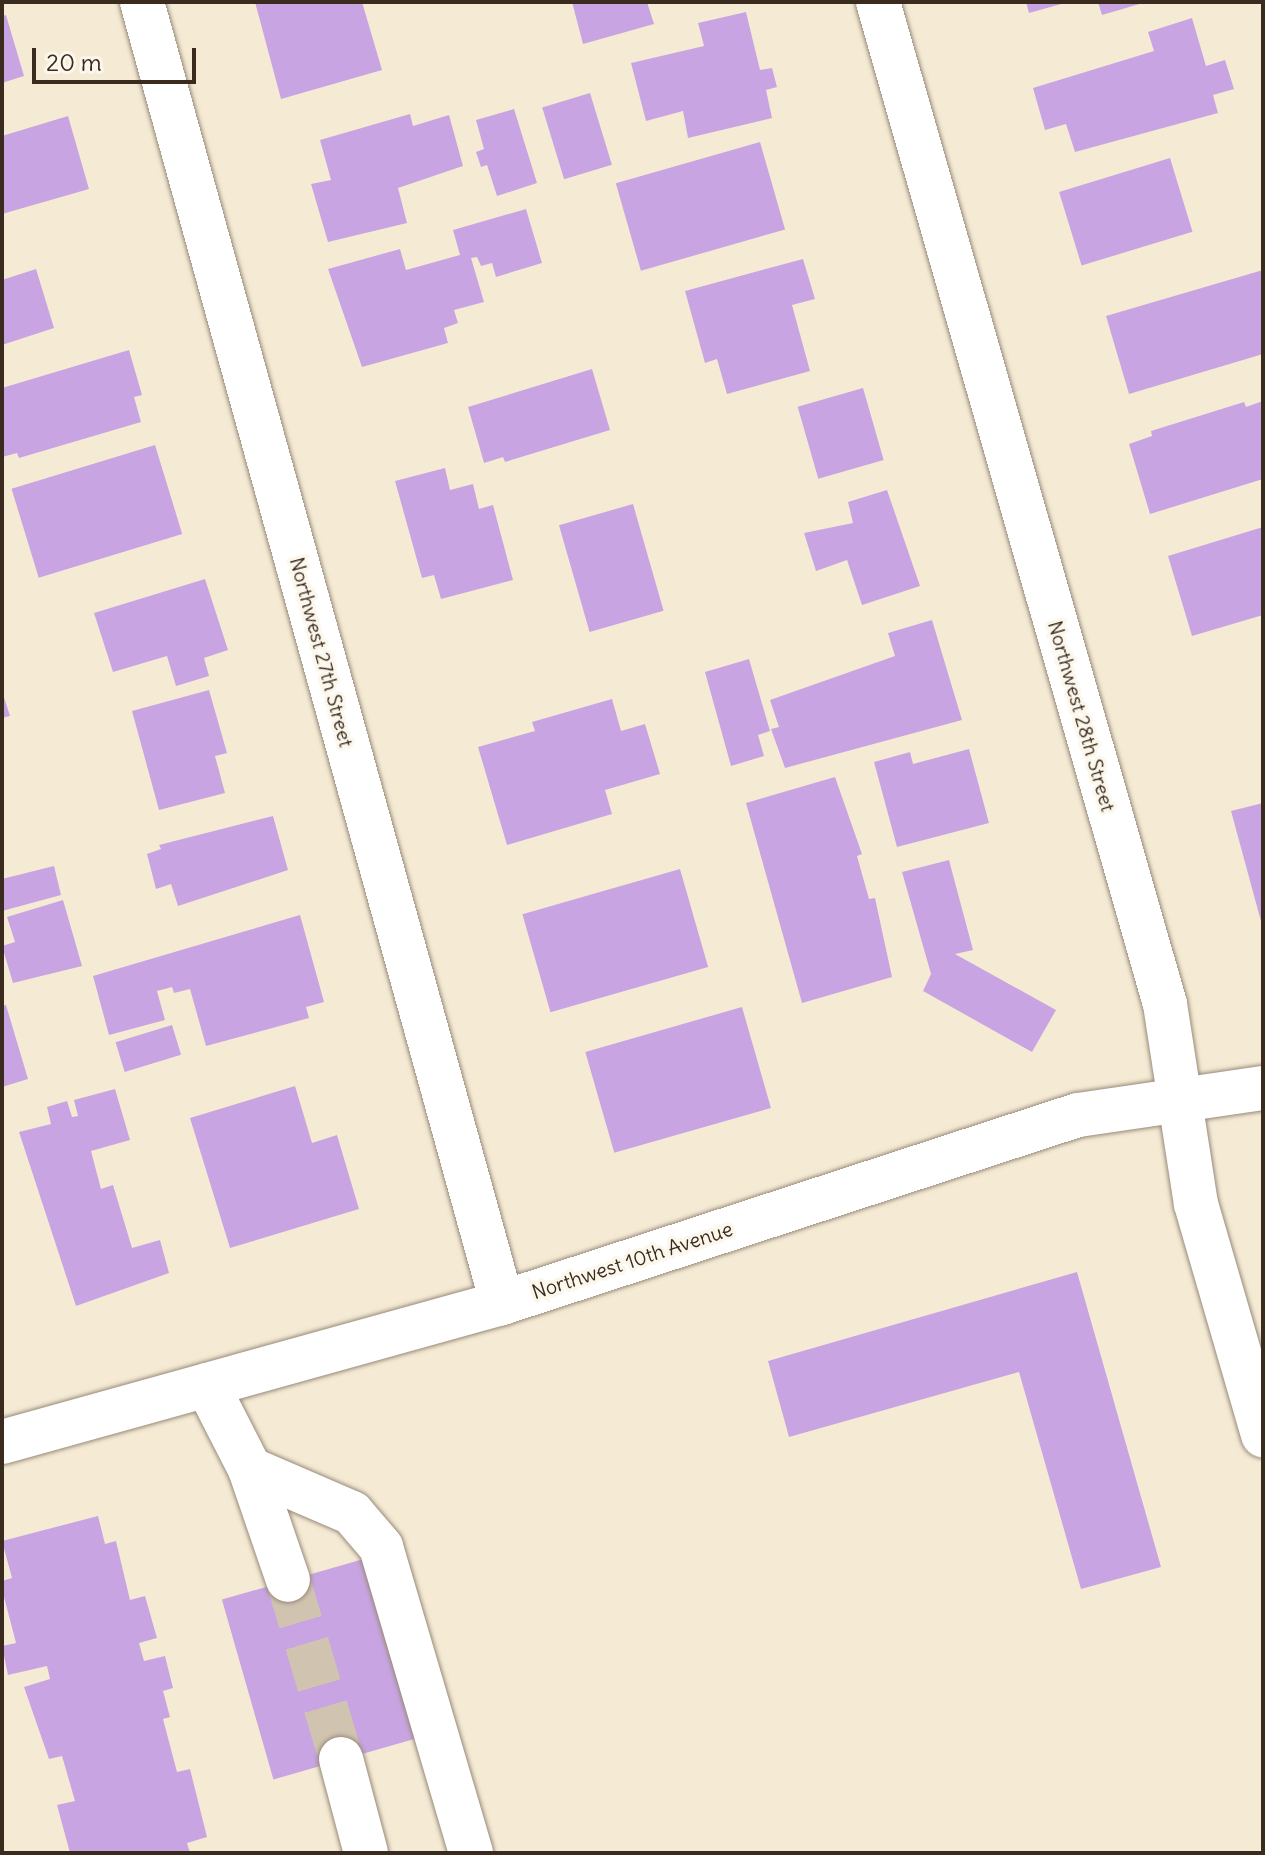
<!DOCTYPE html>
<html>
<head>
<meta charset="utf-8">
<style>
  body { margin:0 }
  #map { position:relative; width:1265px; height:1855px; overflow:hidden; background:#f5ebd5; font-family:Delius,sans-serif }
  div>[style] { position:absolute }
  .building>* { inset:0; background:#c8a5e2; transform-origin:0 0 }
  .minor-tunnel>* { height:44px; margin-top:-22px; transform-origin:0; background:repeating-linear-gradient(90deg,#d0c4b0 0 44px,transparent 0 66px) }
  .roads { filter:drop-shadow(0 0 2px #988a7a) drop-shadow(0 0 2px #988a7a) }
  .minor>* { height:44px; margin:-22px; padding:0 22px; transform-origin:22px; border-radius:22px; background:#fff }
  span { translate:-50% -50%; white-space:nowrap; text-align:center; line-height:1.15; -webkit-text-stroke:7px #fbf7ec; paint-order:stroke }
  .street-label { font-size:20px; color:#3b2a1e }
  .frame { position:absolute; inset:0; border:4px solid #3b2a1e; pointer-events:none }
  .scale { position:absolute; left:32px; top:48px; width:164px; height:36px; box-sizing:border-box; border:4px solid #3b2a1e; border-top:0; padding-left:10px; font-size:24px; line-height:28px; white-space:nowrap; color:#3b2a1e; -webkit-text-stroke:6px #fbf7ec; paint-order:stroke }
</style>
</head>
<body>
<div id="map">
  <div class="building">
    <div style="clip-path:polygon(255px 2px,362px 2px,382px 70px,281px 99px)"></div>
    <div style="clip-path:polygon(572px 2px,647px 2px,654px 24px,583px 44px)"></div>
    <div style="clip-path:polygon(1026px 2px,1065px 2px,1065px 3px,1029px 13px)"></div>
    <div style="clip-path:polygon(1098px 2px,1143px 2px,1143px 3px,1102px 15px)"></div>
    <div style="clip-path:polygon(746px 12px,760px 70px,772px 68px,777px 87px,766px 90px,772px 118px,688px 138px,683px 111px,646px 121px,631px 63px,704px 46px,698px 23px)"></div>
    <div style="clip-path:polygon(6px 15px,24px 76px,2px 83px,2px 16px)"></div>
    <div style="clip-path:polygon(1192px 18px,1206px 66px,1225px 60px,1234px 89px,1213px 95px,1218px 113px,1075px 152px,1066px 124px,1045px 130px,1033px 88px,1154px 51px,1148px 32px)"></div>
    <div style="left:590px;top:93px;width:75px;height:50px;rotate:73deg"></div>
    <div style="clip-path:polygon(514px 109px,537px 183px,497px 196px,487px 165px,481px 167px,476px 152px,484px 149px,476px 120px)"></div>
    <div style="clip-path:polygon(410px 114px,413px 126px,449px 115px,463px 166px,398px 188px,407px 223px,328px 242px,311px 184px,331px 180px,320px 140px)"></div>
    <div style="clip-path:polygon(68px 116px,89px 189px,2px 214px,2px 136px)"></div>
    <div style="left:760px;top:142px;width:91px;height:150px;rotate:74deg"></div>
    <div style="left:1170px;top:158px;width:77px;height:116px;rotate:73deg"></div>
    <div style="clip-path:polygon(526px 209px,542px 263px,496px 277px,492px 263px,481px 266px,477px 257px,471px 258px,484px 302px,454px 310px,458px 323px,444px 328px,448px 343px,362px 367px,328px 269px,400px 249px,406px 270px,460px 255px,453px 230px)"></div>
    <div style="clip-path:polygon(803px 259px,815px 299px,792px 305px,810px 371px,727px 394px,717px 359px,705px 363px,685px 291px)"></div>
    <div style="clip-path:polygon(36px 269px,54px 328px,2px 345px,2px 280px)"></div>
    <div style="clip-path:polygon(1263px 270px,1263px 354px,1129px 394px,1106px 316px)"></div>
    <div style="clip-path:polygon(129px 350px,142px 395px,134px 397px,141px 422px,19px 458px,17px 453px,2px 457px,2px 388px)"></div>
    <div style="clip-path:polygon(592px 369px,610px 430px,505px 462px,503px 457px,484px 463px,468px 407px)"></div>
    <div style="left:863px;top:388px;width:75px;height:68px;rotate:74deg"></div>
    <div style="clip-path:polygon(1263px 401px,1263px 479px,1150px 514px,1129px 444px,1152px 436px,1151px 431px,1244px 402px,1246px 407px)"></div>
    <div style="left:155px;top:445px;width:93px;height:150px;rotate:73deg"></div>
    <div style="clip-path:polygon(445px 468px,450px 490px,473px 484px,479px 509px,493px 505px,513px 580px,441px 599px,434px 575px,422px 578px,395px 481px)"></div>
    <div style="clip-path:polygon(887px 490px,920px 586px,862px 605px,847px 560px,816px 571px,804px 533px,853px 523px,848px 502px)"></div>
    <div style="left:633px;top:504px;width:111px;height:77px;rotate:74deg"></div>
    <div style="clip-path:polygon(1263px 527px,1263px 615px,1192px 636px,1168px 556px)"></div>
    <div style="clip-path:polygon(205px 579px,228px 650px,204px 658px,209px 676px,176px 686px,167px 656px,113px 672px,94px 613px)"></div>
    <div style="clip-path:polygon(932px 620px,962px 720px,785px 768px,771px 729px,779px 727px,770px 700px,895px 656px,888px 633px)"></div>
    <div style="clip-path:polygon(749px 659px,770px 731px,758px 735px,764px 756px,731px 766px,705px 672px)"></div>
    <div style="clip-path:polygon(209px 690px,227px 753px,215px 756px,225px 793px,159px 810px,132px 711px)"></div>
    <div style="clip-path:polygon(2px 691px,10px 716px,2px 718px)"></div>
    <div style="clip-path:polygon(612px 699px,621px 731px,645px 724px,660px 774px,605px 790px,612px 814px,507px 845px,478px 747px,535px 731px,532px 722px)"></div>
    <div style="clip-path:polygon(969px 749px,989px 823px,897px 847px,874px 762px,910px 752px,913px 764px)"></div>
    <div style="clip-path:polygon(835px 777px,862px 854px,857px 856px,869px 899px,875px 898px,892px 977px,802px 1003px,746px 803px)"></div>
    <div style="clip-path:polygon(1263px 803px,1263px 925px,1262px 925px,1231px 811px)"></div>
    <div style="clip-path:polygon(273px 816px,288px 870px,178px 906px,171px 884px,156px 889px,147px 854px,161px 849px,159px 845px)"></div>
    <div style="clip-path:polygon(949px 860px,973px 950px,955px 954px,1056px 1010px,1032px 1052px,923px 991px,931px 974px,902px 872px)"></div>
    <div style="clip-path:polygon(54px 866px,61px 895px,2px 911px,2px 879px)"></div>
    <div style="left:680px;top:869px;width:102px;height:164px;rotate:74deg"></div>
    <div style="clip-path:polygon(63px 900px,82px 966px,13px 983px,2px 946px,15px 942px,7px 917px)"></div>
    <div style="clip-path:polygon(300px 915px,324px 1002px,306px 1007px,309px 1018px,206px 1046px,190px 989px,174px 993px,172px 987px,157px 991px,165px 1020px,109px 1035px,93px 976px)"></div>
    <div style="clip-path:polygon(6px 1005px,28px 1079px,2px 1087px,2px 1006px)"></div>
    <div style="left:742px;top:1007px;width:105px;height:163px;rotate:74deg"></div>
    <div style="left:172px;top:1025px;width:31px;height:59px;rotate:73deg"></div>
    <div style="clip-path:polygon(295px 1086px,312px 1143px,337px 1135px,359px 1209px,230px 1248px,190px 1118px)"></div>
    <div style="clip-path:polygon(115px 1089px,130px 1140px,91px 1151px,101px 1189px,113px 1185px,132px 1248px,160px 1240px,169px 1273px,76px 1306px,19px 1132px,51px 1124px,47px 1107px,67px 1101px,72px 1117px,78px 1116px,74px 1100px)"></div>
    <div style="clip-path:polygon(1077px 1272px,1161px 1567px,1081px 1589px,1019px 1372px,789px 1437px,768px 1361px)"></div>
    <div style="clip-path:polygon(98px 1516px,105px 1544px,116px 1541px,130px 1600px,145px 1596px,157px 1638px,139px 1643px,144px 1661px,165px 1656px,173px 1688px,163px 1691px,170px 1717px,163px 1719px,177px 1772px,190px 1769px,207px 1837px,187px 1843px,190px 1853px,70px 1853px,57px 1805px,75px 1801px,62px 1756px,49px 1759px,24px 1687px,50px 1679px,47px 1666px,8px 1675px,2px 1646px,16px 1643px,2px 1589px,2px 1581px,12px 1578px,2px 1541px)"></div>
    <div style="left:367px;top:1558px;width:187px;height:151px;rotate:74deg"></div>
  </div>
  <div class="minor-tunnel">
    <div style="left:288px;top:1580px;width:187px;rotate:73.5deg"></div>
  </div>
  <div class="roads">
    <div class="minor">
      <div style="left:142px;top:2px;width:1350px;rotate:74.53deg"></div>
      <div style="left:878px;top:2px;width:1042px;rotate:74.02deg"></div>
      <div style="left:1165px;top:1004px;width:202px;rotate:81.2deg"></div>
      <div style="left:1196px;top:1204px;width:241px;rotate:73.8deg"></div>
      <div style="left:207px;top:1385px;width:94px;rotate:62.9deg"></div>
      <div style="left:250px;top:1469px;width:111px;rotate:23.3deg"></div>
      <div style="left:352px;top:1513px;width:45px;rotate:49.5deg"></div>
      <div style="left:381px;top:1547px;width:319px;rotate:73.6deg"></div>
      <div style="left:2px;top:1442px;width:519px;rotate:-15.54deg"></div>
      <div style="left:502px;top:1303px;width:606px;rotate:-18.08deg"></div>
      <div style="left:1078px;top:1115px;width:187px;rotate:-8.3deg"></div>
      <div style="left:250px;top:1469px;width:117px;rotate:71.1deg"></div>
      <div style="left:341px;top:1759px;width:97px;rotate:75.1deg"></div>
    </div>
  </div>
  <div class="street-label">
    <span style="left:322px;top:652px;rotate:75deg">Northwest 27th Street</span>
    <span style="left:1082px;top:716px;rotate:74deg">Northwest 28th Street</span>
    <span style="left:632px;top:1260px;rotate:-18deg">Northwest 10th Avenue</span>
  </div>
  <div class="frame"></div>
  <div class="scale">20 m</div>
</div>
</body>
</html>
